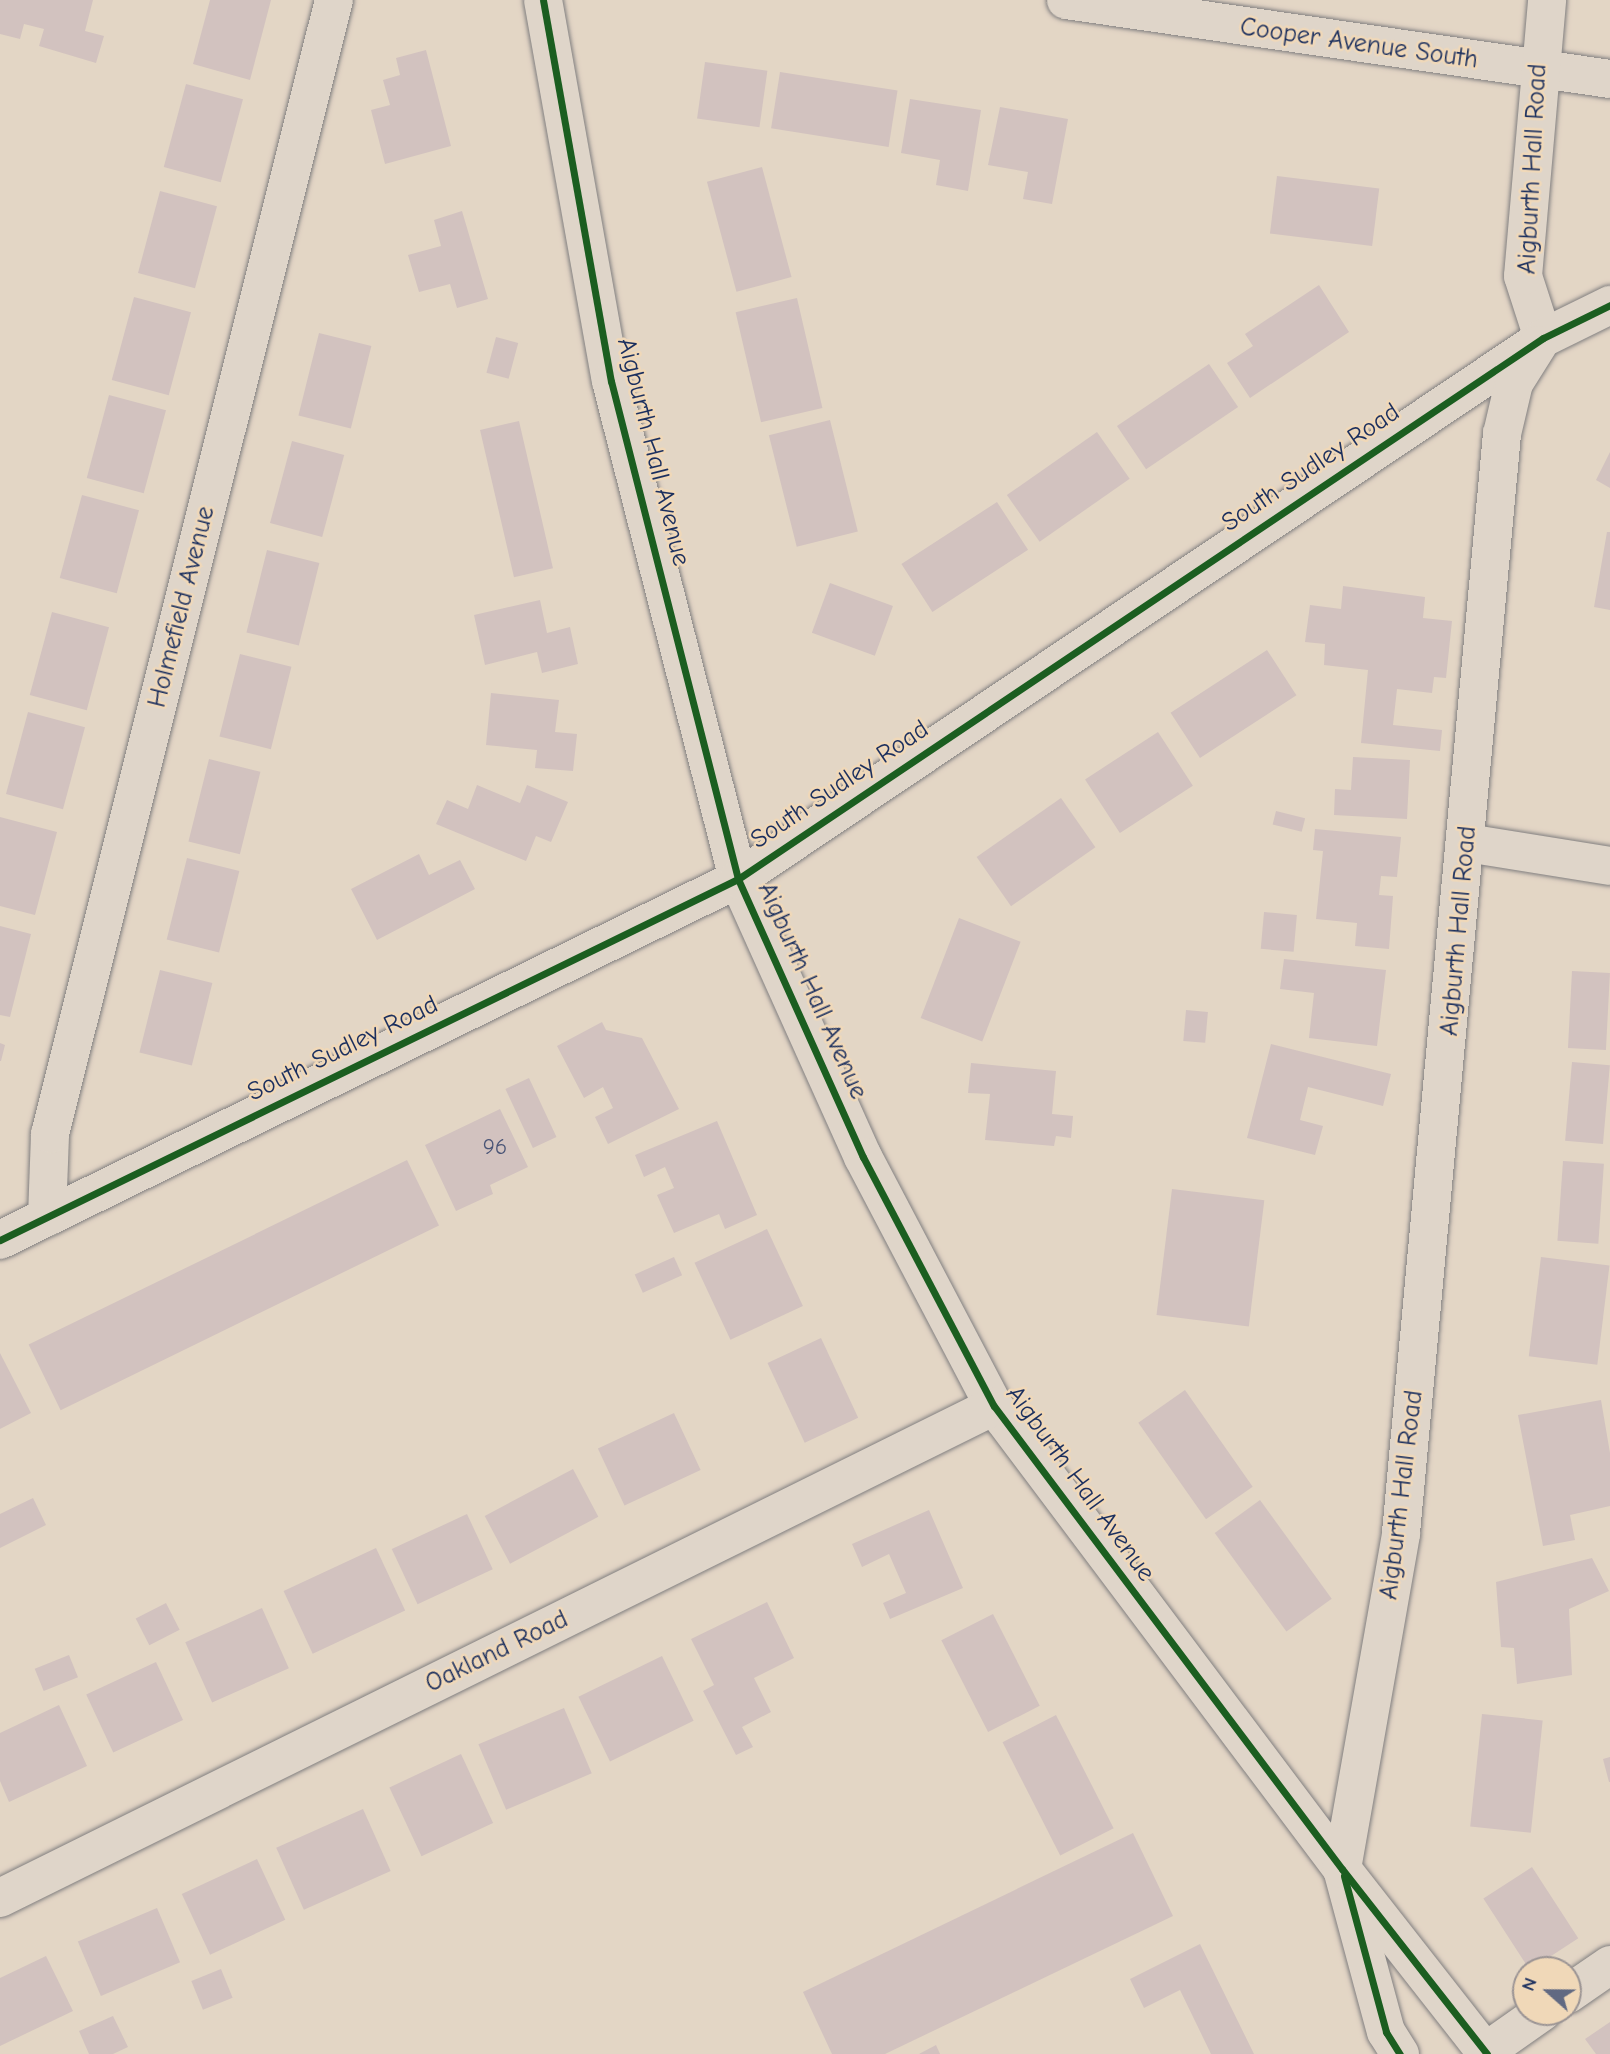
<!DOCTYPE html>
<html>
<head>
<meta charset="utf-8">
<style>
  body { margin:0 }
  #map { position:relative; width:1610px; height:2054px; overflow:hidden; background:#e3d6c5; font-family:"Comic Neue",sans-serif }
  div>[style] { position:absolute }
  .building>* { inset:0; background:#d2c2bf; transform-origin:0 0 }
  .roads { filter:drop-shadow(0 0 2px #817f80) drop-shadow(0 0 2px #817f80) }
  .minor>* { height:38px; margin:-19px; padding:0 19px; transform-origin:19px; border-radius:19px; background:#dfd5c9 }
  .cycleway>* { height:7px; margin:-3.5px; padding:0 3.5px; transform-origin:3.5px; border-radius:3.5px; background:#1b5e20 }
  span { translate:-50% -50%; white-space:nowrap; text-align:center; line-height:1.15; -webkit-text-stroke:5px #f0d8b8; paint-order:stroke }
  .number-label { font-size:23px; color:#495476 }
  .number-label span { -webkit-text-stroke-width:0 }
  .street-label { font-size:26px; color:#1b2f5e }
  .north { position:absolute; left:1512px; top:1956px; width:70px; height:70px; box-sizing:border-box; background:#f0d8b8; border:2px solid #9b9494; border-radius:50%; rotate:291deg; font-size:19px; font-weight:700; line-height:28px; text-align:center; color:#1b2f5e }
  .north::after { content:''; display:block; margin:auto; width:24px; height:32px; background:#616982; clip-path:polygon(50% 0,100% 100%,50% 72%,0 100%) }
</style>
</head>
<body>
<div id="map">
  <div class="building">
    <div style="clip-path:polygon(0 0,93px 0,85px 31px,104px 36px,96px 63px,39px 46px,44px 29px,24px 24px,20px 39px,0 34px)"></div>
    <div style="clip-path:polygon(210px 0,271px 0,250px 80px,193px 64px)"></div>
    <div style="clip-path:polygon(426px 50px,451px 146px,385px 164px,371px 110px,390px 105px,383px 80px,400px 75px,396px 58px)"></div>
    <div style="left:705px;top:62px;width:63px;height:57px;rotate:8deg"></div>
    <div style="left:780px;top:72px;width:119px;height:57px;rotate:9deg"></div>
    <div style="left:186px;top:84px;width:59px;height:86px;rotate:15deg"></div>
    <div style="clip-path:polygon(910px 99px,981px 110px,968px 191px,936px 185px,940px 160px,901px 153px)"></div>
    <div style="clip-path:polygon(1000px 107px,1068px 119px,1052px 204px,1023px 199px,1028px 172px,988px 165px)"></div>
    <div style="left:762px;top:167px;width:114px;height:57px;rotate:75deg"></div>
    <div style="left:1277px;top:176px;width:103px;height:58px;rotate:7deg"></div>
    <div style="left:160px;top:191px;width:59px;height:85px;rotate:15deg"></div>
    <div style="clip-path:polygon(462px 211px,488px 299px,457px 308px,450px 284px,419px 292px,408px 255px,441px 246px,434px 220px)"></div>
    <div style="clip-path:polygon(1319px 285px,1349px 332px,1250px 398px,1227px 363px,1253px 346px,1245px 334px)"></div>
    <div style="left:134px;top:297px;width:59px;height:86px;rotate:15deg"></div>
    <div style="left:797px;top:298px;width:113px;height:63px;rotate:77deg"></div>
    <div style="left:319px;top:333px;width:54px;height:85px;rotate:14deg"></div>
    <div style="left:496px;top:337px;width:23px;height:37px;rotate:15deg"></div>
    <div style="left:1209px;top:364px;width:52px;height:111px;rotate:56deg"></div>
    <div style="left:109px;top:395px;width:59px;height:86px;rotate:15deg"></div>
    <div style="left:830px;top:420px;width:115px;height:63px;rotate:76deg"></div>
    <div style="left:519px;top:421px;width:151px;height:40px;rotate:77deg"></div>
    <div style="left:1097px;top:432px;width:57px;height:110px;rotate:55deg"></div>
    <div style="left:292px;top:441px;width:54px;height:85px;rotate:15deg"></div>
    <div style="clip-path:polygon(1610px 452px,1610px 488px,1596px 480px)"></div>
    <div style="left:82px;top:495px;width:59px;height:86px;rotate:15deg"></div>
    <div style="left:997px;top:502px;width:57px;height:114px;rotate:57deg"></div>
    <div style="clip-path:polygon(1607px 532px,1610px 532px,1610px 610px,1594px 607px)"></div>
    <div style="left:267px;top:550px;width:54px;height:85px;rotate:14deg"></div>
    <div style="left:830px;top:583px;width:67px;height:53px;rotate:20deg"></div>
    <div style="clip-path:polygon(1343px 586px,1425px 597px,1423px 618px,1452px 621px,1446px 678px,1434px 677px,1432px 693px,1397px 689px,1393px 725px,1442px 730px,1440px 751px,1361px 743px,1368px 670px,1324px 665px,1325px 644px,1305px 642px,1310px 605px,1341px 609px)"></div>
    <div style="clip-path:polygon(540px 600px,547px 633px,570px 627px,578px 664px,542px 673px,537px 652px,485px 665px,474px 615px)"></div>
    <div style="left:52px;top:612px;width:59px;height:86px;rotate:15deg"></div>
    <div style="left:1267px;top:650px;width:54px;height:115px;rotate:57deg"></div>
    <div style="left:240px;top:654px;width:53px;height:85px;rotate:14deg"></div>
    <div style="clip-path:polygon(491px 693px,559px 700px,555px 732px,577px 734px,573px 771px,535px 768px,537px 750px,486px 745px)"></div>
    <div style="left:28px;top:712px;width:59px;height:85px;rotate:15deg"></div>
    <div style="left:1158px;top:732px;width:64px;height:87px;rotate:57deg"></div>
    <div style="clip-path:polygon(1353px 757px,1410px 760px,1407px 819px,1334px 815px,1335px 789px,1351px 790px)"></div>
    <div style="left:209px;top:759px;width:53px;height:85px;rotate:14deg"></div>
    <div style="clip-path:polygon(477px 785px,520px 803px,527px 785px,568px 802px,551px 842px,536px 836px,526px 861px,436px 824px,447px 800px,468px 809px)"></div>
    <div style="left:1061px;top:798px;width:60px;height:103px;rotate:55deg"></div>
    <div style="left:1276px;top:811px;width:30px;height:14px;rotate:14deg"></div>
    <div style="clip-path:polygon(0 817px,57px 832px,35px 915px,0 906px)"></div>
    <div style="clip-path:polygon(1315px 829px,1401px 837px,1397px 877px,1381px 876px,1379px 895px,1393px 896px,1389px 949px,1355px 946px,1357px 923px,1316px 919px,1323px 851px,1313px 850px)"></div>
    <div style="clip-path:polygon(419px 854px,429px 875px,460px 860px,475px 889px,377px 940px,351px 889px)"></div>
    <div style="left:187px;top:858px;width:54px;height:84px;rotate:14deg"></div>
    <div style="left:1264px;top:912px;width:33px;height:37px;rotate:5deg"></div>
    <div style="left:959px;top:918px;width:66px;height:107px;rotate:21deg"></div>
    <div style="clip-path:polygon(0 926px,31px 934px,10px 1017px,0 1015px)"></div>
    <div style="clip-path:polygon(1284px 959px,1386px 970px,1377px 1046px,1309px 1038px,1314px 993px,1280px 989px)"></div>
    <div style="left:160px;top:970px;width:54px;height:85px;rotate:14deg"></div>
    <div style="left:1572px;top:971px;width:38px;height:77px;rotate:3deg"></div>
    <div style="left:1186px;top:1010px;width:22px;height:31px;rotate:5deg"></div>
    <div style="clip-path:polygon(602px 1022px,606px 1030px,642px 1038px,679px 1109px,608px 1144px,595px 1117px,613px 1108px,603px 1087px,584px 1098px,557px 1046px)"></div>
    <div style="clip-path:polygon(0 1043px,5px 1045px,1px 1061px,0 1061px)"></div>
    <div style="clip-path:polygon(1271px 1044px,1391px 1074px,1383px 1106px,1308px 1087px,1300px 1120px,1323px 1126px,1315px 1155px,1247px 1138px)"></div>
    <div style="left:1572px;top:1062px;width:38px;height:79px;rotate:5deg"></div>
    <div style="clip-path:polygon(971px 1063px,1056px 1071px,1052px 1114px,1073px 1116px,1071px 1138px,1056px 1136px,1054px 1146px,985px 1140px,990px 1094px,968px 1093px)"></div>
    <div style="left:529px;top:1078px;width:65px;height:26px;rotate:65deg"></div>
    <div style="clip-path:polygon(500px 1109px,528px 1167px,490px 1185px,493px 1194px,456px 1211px,425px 1145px)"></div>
    <div style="clip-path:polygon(717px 1121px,757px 1215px,725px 1229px,719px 1214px,674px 1233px,657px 1195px,674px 1188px,665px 1167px,644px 1177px,635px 1155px)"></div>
    <div style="left:407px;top:1160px;width:73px;height:421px;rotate:64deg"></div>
    <div style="left:1563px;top:1161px;width:41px;height:80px;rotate:4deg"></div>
    <div style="left:1172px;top:1189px;width:93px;height:127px;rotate:7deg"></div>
    <div style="left:767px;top:1229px;width:85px;height:80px;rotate:65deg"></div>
    <div style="left:674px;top:1257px;width:20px;height:43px;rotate:66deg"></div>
    <div style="left:1541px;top:1257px;width:69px;height:100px;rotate:7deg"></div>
    <div style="left:821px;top:1338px;width:88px;height:59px;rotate:65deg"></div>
    <div style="clip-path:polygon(0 1353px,31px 1413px,0 1429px)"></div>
    <div style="left:1185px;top:1390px;width:118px;height:57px;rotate:55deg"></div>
    <div style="clip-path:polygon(1601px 1400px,1610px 1453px,1610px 1506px,1570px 1515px,1575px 1540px,1543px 1546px,1518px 1415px)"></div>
    <div style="left:674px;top:1413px;width:63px;height:84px;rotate:65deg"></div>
    <div style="left:573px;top:1469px;width:54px;height:100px;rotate:62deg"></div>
    <div style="clip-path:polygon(33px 1498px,46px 1525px,0 1548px,0 1514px)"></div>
    <div style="left:1260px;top:1500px;width:122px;height:56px;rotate:54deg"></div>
    <div style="clip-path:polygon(929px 1510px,963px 1588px,890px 1619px,883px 1603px,906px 1593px,889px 1554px,862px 1567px,852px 1544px)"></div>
    <div style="left:467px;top:1514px;width:61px;height:83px;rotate:65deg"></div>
    <div style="left:376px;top:1548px;width:69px;height:102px;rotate:65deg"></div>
    <div style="clip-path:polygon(1592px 1558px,1609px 1591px,1569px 1609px,1572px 1675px,1517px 1684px,1514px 1648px,1501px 1647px,1496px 1582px)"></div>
    <div style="clip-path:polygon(767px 1602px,794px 1658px,754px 1678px,771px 1712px,742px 1727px,753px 1747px,736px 1755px,703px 1691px,714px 1685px,691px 1639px)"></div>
    <div style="left:166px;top:1603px;width:30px;height:34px;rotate:63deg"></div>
    <div style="left:262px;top:1608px;width:66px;height:84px;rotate:66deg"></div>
    <div style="left:993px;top:1614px;width:103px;height:58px;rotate:63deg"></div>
    <div style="left:69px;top:1655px;width:24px;height:37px;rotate:68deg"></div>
    <div style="left:662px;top:1656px;width:72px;height:93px;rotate:64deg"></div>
    <div style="left:156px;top:1662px;width:64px;height:77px;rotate:65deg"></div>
    <div style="clip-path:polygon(59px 1705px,87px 1766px,9px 1802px,0 1781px,0 1733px)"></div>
    <div style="left:564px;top:1708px;width:71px;height:93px;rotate:67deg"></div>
    <div style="left:1482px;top:1714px;width:61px;height:113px;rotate:6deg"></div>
    <div style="left:1056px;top:1715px;width:127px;height:60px;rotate:63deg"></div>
    <div style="left:461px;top:1754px;width:76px;height:79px;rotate:65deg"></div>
    <div style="clip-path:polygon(1610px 1757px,1610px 1782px,1609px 1782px,1603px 1759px)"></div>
    <div style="left:363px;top:1809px;width:68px;height:95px;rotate:66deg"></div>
    <div style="clip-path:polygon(1133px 1833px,1173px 1916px,885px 2054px,832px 2054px,803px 1992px)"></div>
    <div style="left:257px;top:1859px;width:67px;height:83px;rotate:65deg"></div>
    <div style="left:1532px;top:1867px;width:85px;height:58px;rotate:57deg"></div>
    <div style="left:157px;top:1908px;width:59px;height:86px;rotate:67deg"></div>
    <div style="clip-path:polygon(1200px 1944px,1254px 2054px,1211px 2054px,1180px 1990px,1144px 2008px,1130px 1979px)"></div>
    <div style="clip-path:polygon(46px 1956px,73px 2011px,0 2046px,0 1978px)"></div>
    <div style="left:221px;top:1969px;width:31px;height:32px;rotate:68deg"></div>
    <div style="clip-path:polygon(113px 2016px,128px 2047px,113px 2054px,89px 2054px,79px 2031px)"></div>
    <div style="clip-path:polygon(1610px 2022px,1610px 2054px,1596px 2054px,1585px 2039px)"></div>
    <div style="clip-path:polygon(936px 2045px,940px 2054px,919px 2054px)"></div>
  </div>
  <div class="roads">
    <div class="minor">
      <div style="left:543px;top:0;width:387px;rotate:79.9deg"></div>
      <div style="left:611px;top:381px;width:514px;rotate:75.69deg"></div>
      <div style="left:738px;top:879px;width:305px;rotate:65.8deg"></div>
      <div style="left:863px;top:1157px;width:281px;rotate:62.3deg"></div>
      <div style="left:994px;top:1406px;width:579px;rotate:53.07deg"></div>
      <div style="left:1342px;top:1869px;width:235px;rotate:51.9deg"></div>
      <div style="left:1066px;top:0;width:550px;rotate:8.26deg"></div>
      <div style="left:1543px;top:338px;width:65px;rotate:-107.9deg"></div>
      <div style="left:1523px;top:276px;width:277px;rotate:-85deg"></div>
      <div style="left:1467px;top:843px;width:145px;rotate:9.1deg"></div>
      <div style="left:47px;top:1217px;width:83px;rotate:-87.9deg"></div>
      <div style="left:50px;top:1134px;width:1169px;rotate:-75.94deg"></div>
      <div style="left:0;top:1240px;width:822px;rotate:-26.07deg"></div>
      <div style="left:738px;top:879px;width:970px;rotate:-33.9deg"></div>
      <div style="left:1543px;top:338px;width:75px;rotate:-26.2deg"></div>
      <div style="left:0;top:1898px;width:1109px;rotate:-26.33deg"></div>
      <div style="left:1568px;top:1994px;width:51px;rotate:-34.6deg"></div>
      <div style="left:1485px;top:2052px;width:70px;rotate:-35.1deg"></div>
      <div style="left:1400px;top:2054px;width:26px;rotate:-122deg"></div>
      <div style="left:1386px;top:2032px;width:169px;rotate:-105.1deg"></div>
      <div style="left:1342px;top:1869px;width:341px;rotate:-80deg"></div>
      <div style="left:1401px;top:1533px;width:1104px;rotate:-84.75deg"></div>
      <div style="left:1502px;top:434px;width:52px;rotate:-76.8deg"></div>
      <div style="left:1514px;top:383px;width:45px;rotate:-57.7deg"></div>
    </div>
  </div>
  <div class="cycleway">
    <div style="left:543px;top:0;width:387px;rotate:79.9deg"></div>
    <div style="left:611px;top:381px;width:514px;rotate:75.69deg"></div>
    <div style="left:738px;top:879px;width:305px;rotate:65.8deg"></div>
    <div style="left:863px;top:1157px;width:281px;rotate:62.3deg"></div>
    <div style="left:994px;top:1406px;width:579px;rotate:53.07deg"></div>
    <div style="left:1342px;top:1869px;width:235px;rotate:51.9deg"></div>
    <div style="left:0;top:1240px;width:822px;rotate:-26.07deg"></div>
    <div style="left:738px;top:879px;width:970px;rotate:-33.9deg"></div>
    <div style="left:1543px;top:338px;width:75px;rotate:-26.2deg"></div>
    <div style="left:1344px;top:1876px;width:162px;rotate:74.9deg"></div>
    <div style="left:1386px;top:2032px;width:26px;rotate:58deg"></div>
  </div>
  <div class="number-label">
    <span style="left:495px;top:1147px">96</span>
  </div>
  <div class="street-label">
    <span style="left:1359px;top:44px;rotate:8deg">Cooper Avenue South</span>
    <span style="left:1533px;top:169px;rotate:-87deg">Aigburth Hall Road</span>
    <span style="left:653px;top:452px;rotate:76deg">Aigburth Hall Avenue</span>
    <span style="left:1311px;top:468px;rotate:-34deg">South Sudley Road</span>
    <span style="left:182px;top:607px;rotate:-76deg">Holmefield Avenue</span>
    <span style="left:840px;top:785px;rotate:-34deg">South Sudley Road</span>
    <span style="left:1459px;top:931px;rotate:-85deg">Aigburth Hall Road</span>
    <span style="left:812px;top:991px;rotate:66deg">Aigburth Hall Avenue</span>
    <span style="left:343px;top:1049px;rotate:-26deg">South Sudley Road</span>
    <span style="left:1080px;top:1484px;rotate:54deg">Aigburth Hall Avenue</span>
    <span style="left:1402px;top:1495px;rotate:-83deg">Aigburth Hall Road</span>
    <span style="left:497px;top:1652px;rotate:-26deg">Oakland Road</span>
  </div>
  <div class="north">N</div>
</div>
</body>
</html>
